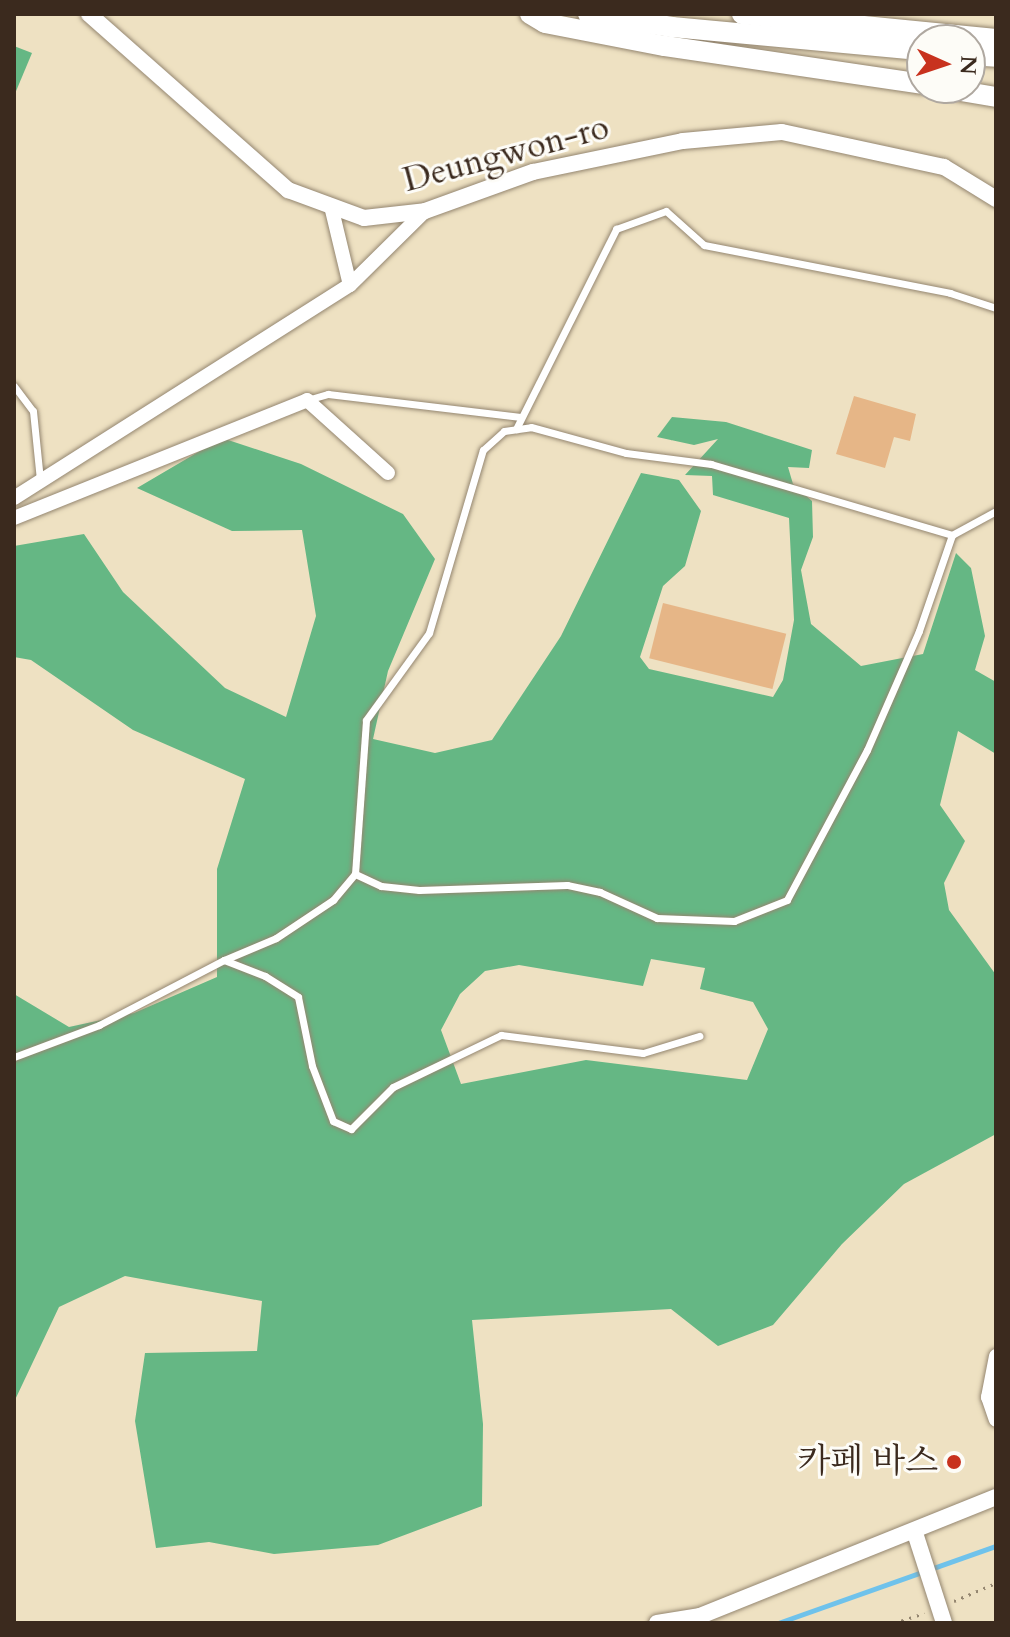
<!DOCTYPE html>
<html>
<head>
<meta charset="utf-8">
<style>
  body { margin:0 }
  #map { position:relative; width:1010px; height:1637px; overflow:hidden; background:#eee1c2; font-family:Cardo,"Noto Serif KR",serif }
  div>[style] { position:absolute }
  .forest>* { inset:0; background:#65b784 }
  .stream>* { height:5px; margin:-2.5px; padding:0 2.5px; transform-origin:2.5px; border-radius:2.5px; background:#6fc2eb }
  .building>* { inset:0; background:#e6b687; transform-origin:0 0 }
  .path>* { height:3px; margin-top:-1.5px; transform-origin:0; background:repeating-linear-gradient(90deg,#948670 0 2px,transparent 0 8px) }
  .roads { filter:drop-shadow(0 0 2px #948670) drop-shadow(0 0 2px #948670) }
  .service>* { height:7px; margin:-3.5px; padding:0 3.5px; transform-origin:3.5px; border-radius:3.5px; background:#fff }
  .minor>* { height:14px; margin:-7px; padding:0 7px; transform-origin:7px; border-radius:7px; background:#fff }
  .tertiary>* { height:16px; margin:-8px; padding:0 8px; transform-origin:8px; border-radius:8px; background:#fff }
  .secondary>* { height:20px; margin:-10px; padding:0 10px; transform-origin:10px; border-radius:10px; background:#fff }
  .dots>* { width:22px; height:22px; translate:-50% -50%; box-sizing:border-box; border:4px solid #fdfcf7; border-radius:50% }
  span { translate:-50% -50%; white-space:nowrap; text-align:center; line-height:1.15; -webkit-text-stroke:6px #fdfcf7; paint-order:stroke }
  .street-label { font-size:34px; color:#3b2a1e }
  .poi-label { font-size:34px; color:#3b2a1e }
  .right { translate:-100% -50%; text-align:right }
  .frame { position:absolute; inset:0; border:16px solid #3b2a1e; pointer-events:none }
  .north { position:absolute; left:906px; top:24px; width:80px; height:80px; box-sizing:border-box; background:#fdfcf7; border:2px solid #afa8a0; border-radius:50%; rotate:93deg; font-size:22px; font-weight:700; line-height:32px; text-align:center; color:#3b2a1e }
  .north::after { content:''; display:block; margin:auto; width:28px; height:36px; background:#c8321e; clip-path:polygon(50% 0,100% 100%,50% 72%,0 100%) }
</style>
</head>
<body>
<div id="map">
  <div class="forest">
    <div style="clip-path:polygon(14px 46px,32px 53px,14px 96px)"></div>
    <div style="clip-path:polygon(evenodd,672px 417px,726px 422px,812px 450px,809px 468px,788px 467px,793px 484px,812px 501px,813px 537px,801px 570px,811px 624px,861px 666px,923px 654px,956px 553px,971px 568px,985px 636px,975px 670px,996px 682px,996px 754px,958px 731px,940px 805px,965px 841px,944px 883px,949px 910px,996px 975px,996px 1134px,904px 1184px,842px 1244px,773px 1325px,718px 1346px,671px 1309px,472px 1320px,483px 1424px,482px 1506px,378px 1545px,274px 1554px,209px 1542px,156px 1548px,135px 1421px,145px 1353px,257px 1351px,262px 1301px,125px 1276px,59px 1307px,14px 1402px,14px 994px,69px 1027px,134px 1013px,217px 977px,217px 869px,245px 779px,133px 730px,31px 660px,14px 657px,14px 546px,84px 534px,123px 592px,225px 688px,286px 717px,316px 616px,302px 530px,232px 531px,137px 488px,222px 438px,301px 464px,403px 514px,435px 559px,388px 671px,373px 739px,435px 753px,492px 740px,561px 636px,641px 473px,679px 480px,701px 511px,685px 566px,663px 586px,640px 657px,649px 669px,773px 697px,783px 680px,794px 620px,789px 518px,713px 495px,712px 476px,685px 475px,718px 439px,694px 445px,657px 437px,672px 417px,651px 959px,705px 968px,700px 989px,753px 1002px,768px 1029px,747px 1080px,586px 1060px,461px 1084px,441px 1030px,460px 994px,485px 971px,519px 965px,643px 986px,651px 959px)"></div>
  </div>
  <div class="stream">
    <div style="left:778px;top:1623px;width:231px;rotate:-19.5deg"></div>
  </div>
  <div class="building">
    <div style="clip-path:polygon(854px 396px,916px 414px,910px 441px,894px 437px,885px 468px,836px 454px)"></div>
    <div style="left:663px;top:603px;width:127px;height:57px;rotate:14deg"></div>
  </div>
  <div class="path">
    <div style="left:954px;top:1601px;width:46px;rotate:-23.2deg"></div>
    <div style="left:894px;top:1623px;width:32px;rotate:-18deg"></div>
  </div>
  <div class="roads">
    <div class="service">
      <div style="left:14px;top:386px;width:31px;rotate:53deg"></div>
      <div style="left:33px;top:411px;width:69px;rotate:84.2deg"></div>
      <div style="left:307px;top:400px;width:22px;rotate:-16deg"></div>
      <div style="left:328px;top:394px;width:194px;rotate:6.8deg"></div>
      <div style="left:516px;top:429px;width:224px;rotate:-63.4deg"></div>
      <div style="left:616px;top:229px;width:53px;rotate:-19.8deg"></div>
      <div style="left:666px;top:211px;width:51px;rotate:41.8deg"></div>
      <div style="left:704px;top:245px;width:251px;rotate:11deg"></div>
      <div style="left:950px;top:293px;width:48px;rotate:18.1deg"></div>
      <div style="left:952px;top:535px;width:50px;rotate:-28.6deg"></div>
      <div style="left:224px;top:960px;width:56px;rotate:-22.9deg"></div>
      <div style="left:276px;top:938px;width:69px;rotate:-33.7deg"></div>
      <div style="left:333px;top:900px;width:34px;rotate:-50deg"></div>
      <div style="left:355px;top:874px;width:154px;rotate:-85.9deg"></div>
      <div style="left:366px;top:720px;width:107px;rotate:-54.1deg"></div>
      <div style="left:429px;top:633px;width:191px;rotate:-73.6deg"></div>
      <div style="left:483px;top:450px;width:28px;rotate:-42deg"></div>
      <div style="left:504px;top:431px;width:27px;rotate:-8deg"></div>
      <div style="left:531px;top:427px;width:98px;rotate:15.3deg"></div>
      <div style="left:626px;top:453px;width:86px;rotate:7.4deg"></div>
      <div style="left:711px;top:464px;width:251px;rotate:16.4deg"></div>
      <div style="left:952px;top:535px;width:102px;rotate:109deg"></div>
      <div style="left:919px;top:631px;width:130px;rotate:113.6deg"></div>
      <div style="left:867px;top:750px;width:170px;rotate:118.1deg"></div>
      <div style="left:787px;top:900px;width:57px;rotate:158.4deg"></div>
      <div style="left:734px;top:921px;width:77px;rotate:-177.8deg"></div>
      <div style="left:657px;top:918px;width:63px;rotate:-155.5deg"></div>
      <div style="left:600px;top:892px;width:34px;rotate:-168deg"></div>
      <div style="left:567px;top:885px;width:148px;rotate:178.1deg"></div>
      <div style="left:419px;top:890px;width:38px;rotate:-174deg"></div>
      <div style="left:381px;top:886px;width:29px;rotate:-155deg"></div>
      <div style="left:14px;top:1057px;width:91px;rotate:-20.6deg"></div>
      <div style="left:99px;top:1025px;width:141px;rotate:-27.5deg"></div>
      <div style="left:224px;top:960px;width:44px;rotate:21.3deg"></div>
      <div style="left:265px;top:976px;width:39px;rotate:32deg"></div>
      <div style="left:298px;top:997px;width:70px;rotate:78.5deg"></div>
      <div style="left:312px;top:1066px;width:59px;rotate:69.1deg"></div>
      <div style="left:333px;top:1121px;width:20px;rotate:24deg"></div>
      <div style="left:351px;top:1129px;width:59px;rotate:-45deg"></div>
      <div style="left:393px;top:1087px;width:120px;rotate:-25.7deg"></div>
      <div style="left:501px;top:1035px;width:143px;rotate:7.2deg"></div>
      <div style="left:643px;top:1053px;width:59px;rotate:-16.9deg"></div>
    </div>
    <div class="minor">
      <div style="left:331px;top:206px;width:81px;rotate:76.5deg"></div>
      <div style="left:350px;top:285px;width:105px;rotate:-44.6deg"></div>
      <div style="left:14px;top:498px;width:398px;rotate:-32.4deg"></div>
      <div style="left:14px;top:518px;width:316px;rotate:-21.9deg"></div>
      <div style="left:307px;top:400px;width:109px;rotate:42deg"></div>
      <div style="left:996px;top:1356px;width:42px;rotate:101deg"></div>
      <div style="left:988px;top:1397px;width:24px;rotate:71deg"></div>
    </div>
    <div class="tertiary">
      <div style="left:89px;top:14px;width:266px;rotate:41.5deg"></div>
      <div style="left:288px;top:190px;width:81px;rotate:20.2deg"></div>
      <div style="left:364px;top:218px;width:61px;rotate:-6.5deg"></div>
      <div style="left:425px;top:211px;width:115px;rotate:-19.9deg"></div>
      <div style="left:533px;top:172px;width:153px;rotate:-11.7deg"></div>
      <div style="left:683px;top:141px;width:99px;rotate:-5.2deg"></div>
      <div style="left:782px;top:132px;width:166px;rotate:12.2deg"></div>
      <div style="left:944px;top:167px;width:61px;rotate:31.6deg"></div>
      <div style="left:915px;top:1533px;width:95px;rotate:72.1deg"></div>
      <div style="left:657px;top:1623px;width:44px;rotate:-9.2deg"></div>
      <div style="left:700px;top:1616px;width:319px;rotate:-21.9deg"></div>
    </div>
    <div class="secondary">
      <div style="left:530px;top:14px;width:17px;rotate:31deg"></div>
      <div style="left:545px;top:23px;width:122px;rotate:10.9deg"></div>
      <div style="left:665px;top:46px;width:260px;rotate:8.4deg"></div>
      <div style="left:588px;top:14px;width:85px;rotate:8.8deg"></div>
      <div style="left:672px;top:27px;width:251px;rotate:5.3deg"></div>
      <div style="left:742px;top:14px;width:255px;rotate:5.6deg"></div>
      <div style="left:970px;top:55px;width:26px;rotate:4deg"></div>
      <div style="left:943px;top:88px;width:54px;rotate:9.6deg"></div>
    </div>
  </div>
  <div class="dots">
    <div style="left:954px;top:1462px;background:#c8321e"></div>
  </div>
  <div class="street-label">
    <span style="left:506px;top:154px;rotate:-15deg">Deungwon-ro</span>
  </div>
  <div class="poi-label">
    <span class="right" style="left:938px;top:1462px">카페 바스</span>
  </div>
  <div class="frame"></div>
  <div class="north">N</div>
</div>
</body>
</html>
